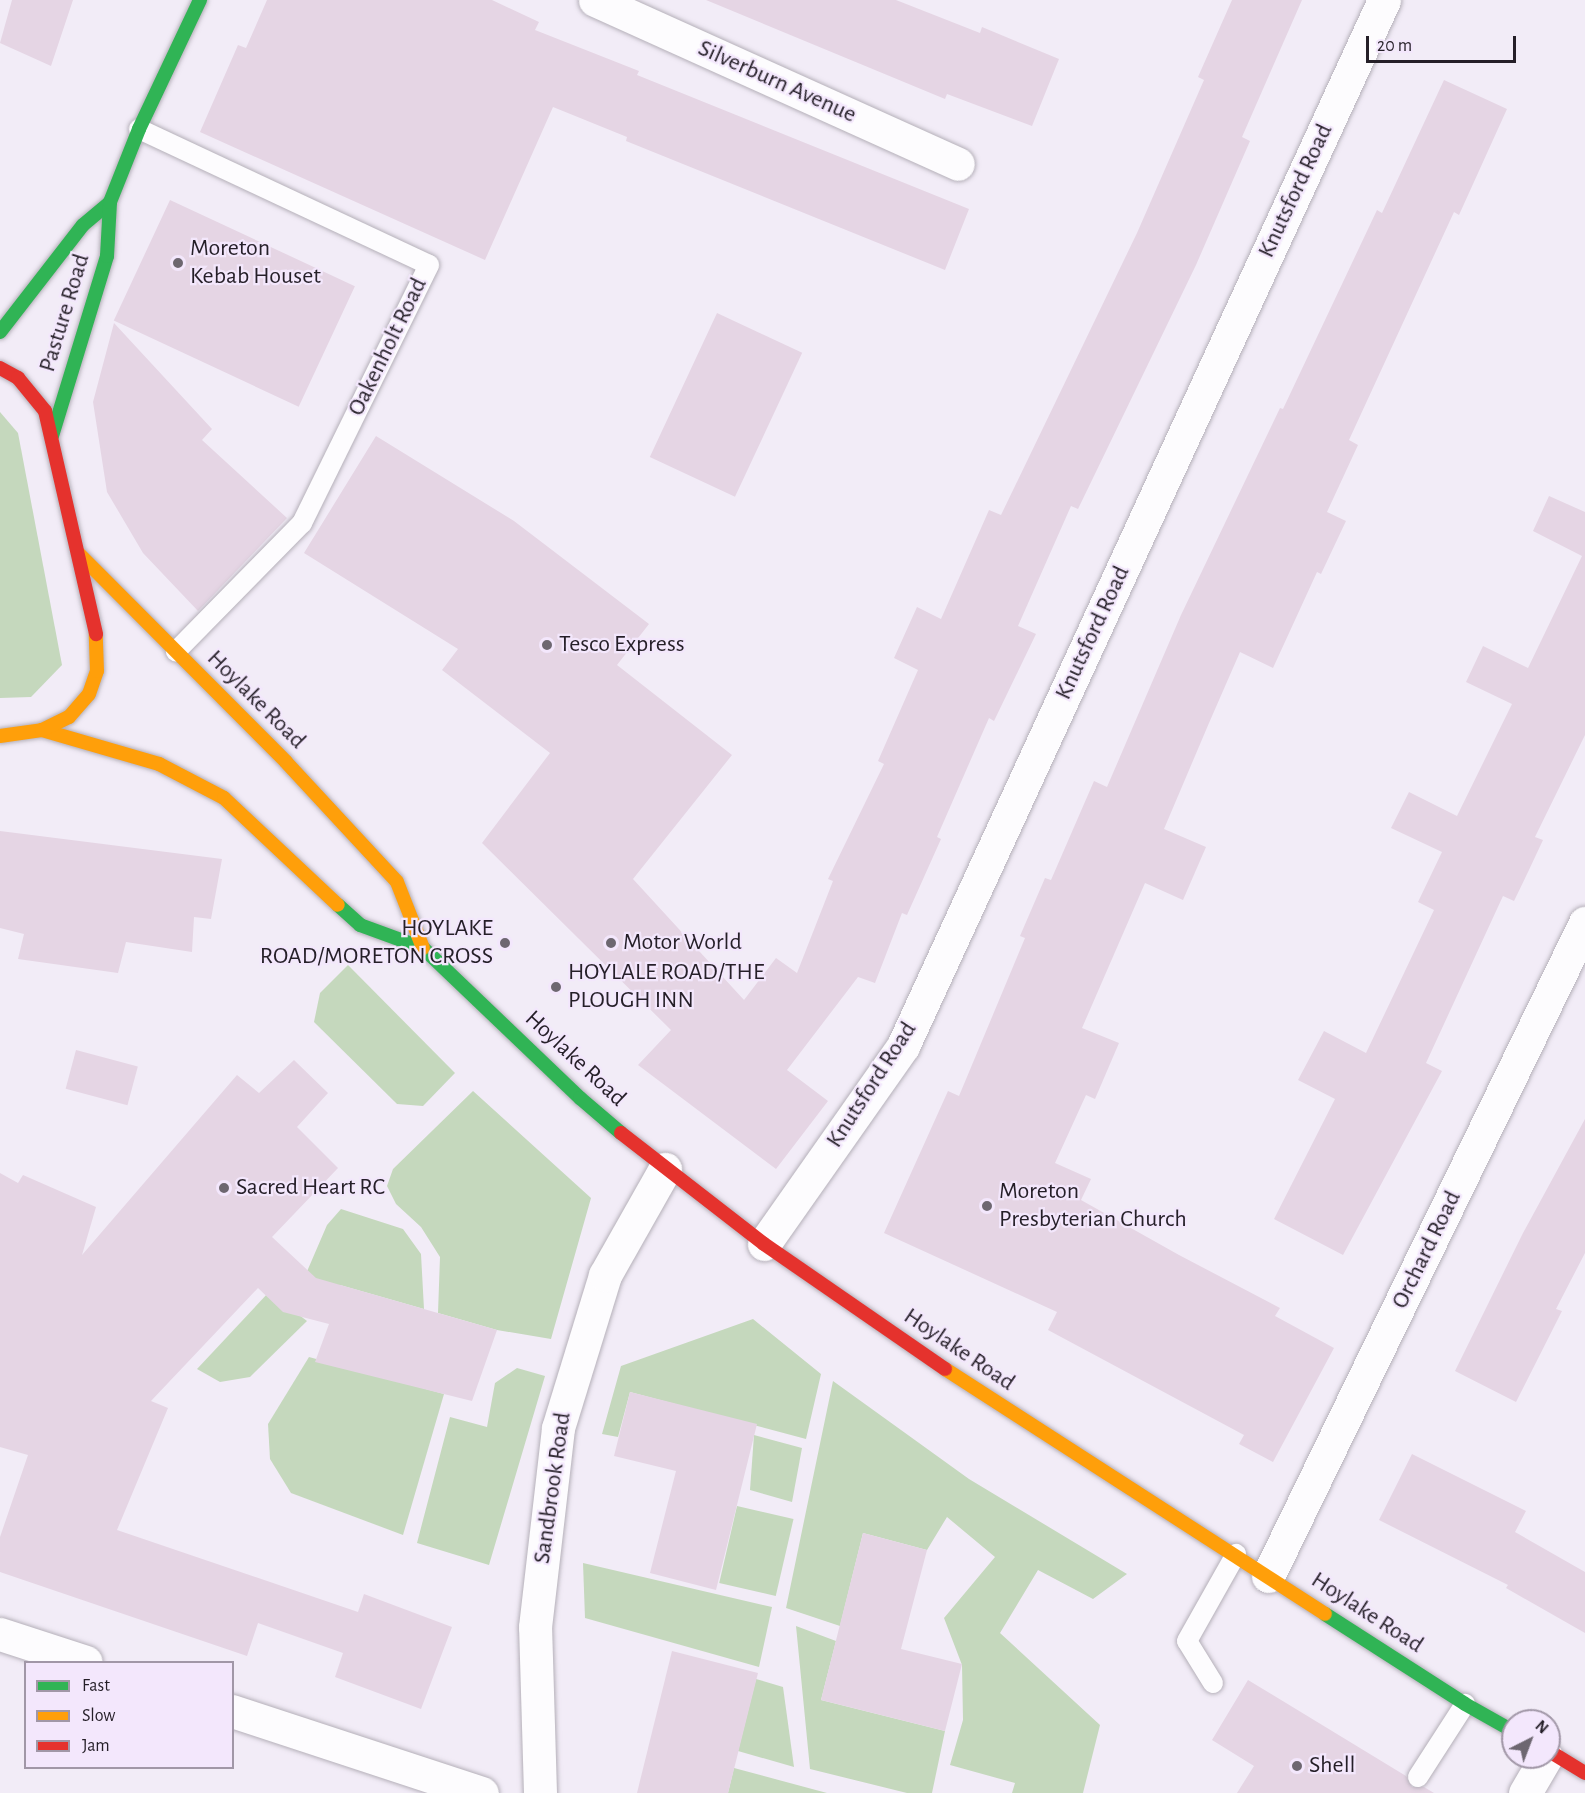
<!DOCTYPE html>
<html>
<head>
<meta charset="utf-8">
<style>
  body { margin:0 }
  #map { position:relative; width:1585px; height:1793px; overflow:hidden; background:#f2ecf7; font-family:"Alegreya Sans",sans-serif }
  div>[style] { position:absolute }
  .green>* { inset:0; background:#c5d8bd; transform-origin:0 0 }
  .building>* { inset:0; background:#e5d5e4; transform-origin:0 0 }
  .roads { filter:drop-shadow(0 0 2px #b5b0b9) drop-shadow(0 0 2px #b5b0b9) }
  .lane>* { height:20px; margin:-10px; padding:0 10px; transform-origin:10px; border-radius:10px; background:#fdfcfe }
  .street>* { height:33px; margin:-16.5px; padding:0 16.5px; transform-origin:16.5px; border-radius:16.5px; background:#fdfcfe }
  .fast>* { height:14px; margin:-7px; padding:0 7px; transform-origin:7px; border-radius:7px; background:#30b455 }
  .slow>* { height:14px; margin:-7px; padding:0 7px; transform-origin:7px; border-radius:7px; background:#ff9f0a }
  .jam>* { height:14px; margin:-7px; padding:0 7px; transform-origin:7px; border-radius:7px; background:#e5322d }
  .dots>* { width:16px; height:16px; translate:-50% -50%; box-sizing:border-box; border:3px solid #f3e7fc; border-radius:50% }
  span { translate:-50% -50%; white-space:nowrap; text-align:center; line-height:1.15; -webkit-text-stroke:4.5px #f3e7fc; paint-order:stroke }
  .street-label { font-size:24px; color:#251f28 }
  .poi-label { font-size:24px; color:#251f28 }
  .left { translate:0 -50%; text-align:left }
  .right { translate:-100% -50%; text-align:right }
  .legend { position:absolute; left:24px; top:1661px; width:210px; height:108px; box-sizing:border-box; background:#f3e7fc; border:2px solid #a197a7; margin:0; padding:8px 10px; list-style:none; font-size:18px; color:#251f28 }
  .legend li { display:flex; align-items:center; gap:12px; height:30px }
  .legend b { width:30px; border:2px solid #a197a7 }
  .north { position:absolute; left:1501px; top:1709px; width:60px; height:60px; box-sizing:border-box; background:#f3e7fc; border:2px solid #a197a7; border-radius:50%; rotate:42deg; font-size:16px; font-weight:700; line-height:24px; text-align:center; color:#251f28 }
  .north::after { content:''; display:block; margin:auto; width:21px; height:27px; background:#6d6770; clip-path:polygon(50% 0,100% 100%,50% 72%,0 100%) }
  .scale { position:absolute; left:1366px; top:36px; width:150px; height:27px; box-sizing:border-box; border:3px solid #251f28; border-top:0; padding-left:8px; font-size:18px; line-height:21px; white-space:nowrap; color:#251f28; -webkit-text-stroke:4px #f3e7fc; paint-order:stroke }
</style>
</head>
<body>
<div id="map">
  <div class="green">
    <div style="clip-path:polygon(0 412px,18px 433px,62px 665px,31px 697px,0 698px)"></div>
    <div style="clip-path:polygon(348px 965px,455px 1073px,423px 1106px,397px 1104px,314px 1022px,320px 993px)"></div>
    <div style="clip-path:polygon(473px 1091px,591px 1198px,551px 1339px,497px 1330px,438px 1313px,440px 1257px,421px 1227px,396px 1204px,387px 1186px,393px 1169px)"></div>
    <div style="clip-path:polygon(341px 1209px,403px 1229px,421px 1254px,424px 1309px,340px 1285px,296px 1297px,327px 1225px)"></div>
    <div style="clip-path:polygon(269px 1292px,307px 1321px,250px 1377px,220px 1382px,197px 1369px)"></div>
    <div style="clip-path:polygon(753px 1319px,821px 1374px,806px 1439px,630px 1392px,618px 1437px,602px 1434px,621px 1366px)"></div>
    <div style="clip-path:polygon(309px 1357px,444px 1394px,403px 1535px,291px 1493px,270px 1459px,268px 1424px)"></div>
    <div style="clip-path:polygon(517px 1368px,545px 1376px,489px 1565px,417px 1543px,450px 1417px,487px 1427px,495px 1383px)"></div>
    <div style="clip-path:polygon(833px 1381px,969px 1479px,1127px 1574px,1093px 1599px,1038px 1570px,1000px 1633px,1100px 1725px,1083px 1793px,1012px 1793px,1015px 1783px,950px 1765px,963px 1720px,962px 1665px,944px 1618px,995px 1557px,947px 1517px,927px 1550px,863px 1533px,840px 1626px,786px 1608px)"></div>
    <div style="clip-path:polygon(754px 1435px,802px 1448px,792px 1502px,750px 1490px)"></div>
    <div style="left:737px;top:1506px;width:58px;height:79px;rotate:13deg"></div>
    <div style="clip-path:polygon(583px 1563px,772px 1607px,759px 1667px,585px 1618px)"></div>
    <div style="clip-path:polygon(796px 1626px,836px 1641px,821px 1700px,945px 1731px,932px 1793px,907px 1793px,810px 1769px)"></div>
    <div style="clip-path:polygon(756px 1679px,783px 1687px,794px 1767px,738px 1751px)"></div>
    <div style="clip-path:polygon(734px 1768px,827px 1793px,728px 1793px)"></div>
  </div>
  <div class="building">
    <div style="clip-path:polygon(12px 0,73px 0,51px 66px,0 43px)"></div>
    <div style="clip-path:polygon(267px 0,492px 0,539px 22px,535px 30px,639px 71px,637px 75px,969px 209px,945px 270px,626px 141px,627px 137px,553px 107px,485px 260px,200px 132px,238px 45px,246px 48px)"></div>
    <div style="clip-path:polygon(706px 0,896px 0,980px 33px,982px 27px,1059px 59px,1032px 126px,947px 94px,945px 99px)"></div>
    <div style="clip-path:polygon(1232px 0,1302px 0,1242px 137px,1250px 141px,1196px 265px,1078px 509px,1071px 506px,1018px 626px,1036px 634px,994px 721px,989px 718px,937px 837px,941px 839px,907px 915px,902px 913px,875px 983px,858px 977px,787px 1070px,828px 1101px,776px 1169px,638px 1065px,671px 1030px,482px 843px,550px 753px,442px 670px,458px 649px,304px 553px,376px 436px,514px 521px,649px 624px,617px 665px,732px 755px,633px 879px,744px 1000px,776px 958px,797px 973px,833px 881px,828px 879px,884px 764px,878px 761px,918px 670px,894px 658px,917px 607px,941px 619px,989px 510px,1001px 515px,1137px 233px,1204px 80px,1198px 77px)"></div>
    <div style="clip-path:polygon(1444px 80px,1507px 109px,1459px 215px,1454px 212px,1349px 440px,1358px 445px,1327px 512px,1346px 521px,1321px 574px,1317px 572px,1273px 668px,1240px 652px,1209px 723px,1164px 829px,1206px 847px,1183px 900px,1145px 883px,1082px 1028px,1119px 1043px,1095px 1099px,1086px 1095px,1055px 1163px,1091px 1179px,1081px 1200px,1179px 1255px,1280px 1308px,1275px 1316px,1334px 1348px,1273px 1462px,1239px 1444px,1244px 1435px,1048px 1330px,1057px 1312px,884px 1233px,948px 1091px,959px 1096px,1025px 938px,1020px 936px,1045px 878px,1051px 880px,1094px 781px,1107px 787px,1181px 615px,1280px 408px,1283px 409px,1377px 210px,1382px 213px)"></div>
    <div style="left:170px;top:200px;width:204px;height:133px;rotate:25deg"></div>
    <div style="left:717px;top:313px;width:94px;height:159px;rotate:25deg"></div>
    <div style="clip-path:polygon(114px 323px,212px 429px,202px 440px,287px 518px,198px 611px,143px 553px,107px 492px,93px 402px)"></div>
    <div style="clip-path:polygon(1549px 496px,1585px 512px,1585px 735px,1535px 837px,1543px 840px,1528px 872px,1514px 901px,1503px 896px,1426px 1063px,1442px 1071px,1343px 1255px,1274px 1219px,1335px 1099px,1298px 1080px,1324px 1031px,1366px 1053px,1434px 910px,1418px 902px,1442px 852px,1391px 828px,1409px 792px,1457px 816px,1512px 704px,1466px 682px,1483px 646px,1528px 668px,1582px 556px,1533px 531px)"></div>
    <div style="clip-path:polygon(0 831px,222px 859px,211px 919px,194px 917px,192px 952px,126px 942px,118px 973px,18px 959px,24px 934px,0 928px)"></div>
    <div style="left:76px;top:1050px;width:64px;height:40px;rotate:15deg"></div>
    <div style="clip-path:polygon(294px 1060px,328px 1093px,297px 1127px,338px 1168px,272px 1237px,316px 1278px,497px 1330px,472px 1401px,315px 1362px,329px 1324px,283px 1312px,258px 1288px,151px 1401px,168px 1408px,117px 1530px,358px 1612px,364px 1594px,452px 1627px,421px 1709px,335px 1677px,343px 1653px,258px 1623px,247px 1656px,0 1572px,0 1537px,28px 1455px,0 1447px,0 1173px,18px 1183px,23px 1175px,96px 1207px,82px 1255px,237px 1075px,259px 1093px)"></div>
    <div style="clip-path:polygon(1585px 1119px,1585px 1253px,1556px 1309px,1562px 1311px,1516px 1402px,1455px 1371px,1523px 1233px)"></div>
    <div style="clip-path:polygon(630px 1392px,757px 1424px,716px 1590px,650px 1573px,676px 1471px,614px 1456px)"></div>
    <div style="clip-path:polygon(1412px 1454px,1526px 1511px,1515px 1532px,1585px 1572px,1585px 1633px,1506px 1588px,1508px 1585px,1379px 1520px)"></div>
    <div style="clip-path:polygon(863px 1533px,927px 1550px,901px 1649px,962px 1664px,945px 1731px,821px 1700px)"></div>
    <div style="clip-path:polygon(672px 1651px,758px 1673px,728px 1793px,637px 1793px)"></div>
    <div style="clip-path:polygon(1248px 1680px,1406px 1776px,1412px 1787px,1424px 1787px,1434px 1793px,1237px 1793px,1254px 1766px,1212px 1740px)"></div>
  </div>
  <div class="roads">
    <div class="lane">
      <div style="left:139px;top:129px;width:320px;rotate:25.1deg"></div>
      <div style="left:429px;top:265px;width:288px;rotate:116.2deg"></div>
      <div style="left:302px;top:523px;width:180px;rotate:134.5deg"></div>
      <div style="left:1213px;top:1683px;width:49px;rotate:-121.8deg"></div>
      <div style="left:1187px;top:1641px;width:100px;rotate:-60.6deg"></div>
      <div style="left:1418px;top:1777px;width:87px;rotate:-57.2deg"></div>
    </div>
    <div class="street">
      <div style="left:595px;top:0;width:398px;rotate:24.3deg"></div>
      <div style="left:764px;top:1244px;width:242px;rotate:-54.9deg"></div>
      <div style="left:903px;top:1046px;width:1151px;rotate:-65.3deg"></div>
      <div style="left:1268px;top:1576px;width:726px;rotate:-64.11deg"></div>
      <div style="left:0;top:1634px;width:90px;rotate:18deg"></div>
      <div style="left:232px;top:1711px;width:263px;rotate:18.2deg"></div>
      <div style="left:540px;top:1793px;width:166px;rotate:-91.7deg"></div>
      <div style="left:535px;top:1627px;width:200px;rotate:-83.4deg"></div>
      <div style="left:558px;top:1428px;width:160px;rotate:-72.9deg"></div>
      <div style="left:605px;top:1275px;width:122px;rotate:-60.5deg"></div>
      <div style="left:1525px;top:1793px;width:42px;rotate:-59.7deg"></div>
    </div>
    <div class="fast">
      <div style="left:0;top:332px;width:135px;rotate:-52.2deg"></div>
      <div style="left:83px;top:225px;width:35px;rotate:-40deg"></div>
      <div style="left:52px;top:436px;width:188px;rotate:-73deg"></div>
      <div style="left:107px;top:256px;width:54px;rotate:-86.8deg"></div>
      <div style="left:110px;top:202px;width:79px;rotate:-68.3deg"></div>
      <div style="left:139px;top:129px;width:143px;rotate:-64.7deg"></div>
      <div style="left:338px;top:905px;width:30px;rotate:42deg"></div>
      <div style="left:360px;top:925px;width:67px;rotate:20.1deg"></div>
      <div style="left:423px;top:948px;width:217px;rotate:43.7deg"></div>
      <div style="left:580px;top:1098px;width:54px;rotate:40.5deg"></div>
      <div style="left:1325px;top:1614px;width:166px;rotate:32.7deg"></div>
      <div style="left:1465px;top:1704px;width:55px;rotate:29.4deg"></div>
    </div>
    <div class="slow">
      <div style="left:79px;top:554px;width:293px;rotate:45.1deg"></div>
      <div style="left:286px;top:762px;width:163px;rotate:47.2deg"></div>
      <div style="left:397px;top:882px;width:71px;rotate:68.5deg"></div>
      <div style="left:42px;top:730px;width:122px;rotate:16.2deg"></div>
      <div style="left:159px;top:764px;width:73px;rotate:27.6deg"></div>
      <div style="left:224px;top:798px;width:156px;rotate:43.2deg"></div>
      <div style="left:0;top:736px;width:42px;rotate:-8.1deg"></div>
      <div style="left:42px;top:730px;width:30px;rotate:-26deg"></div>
      <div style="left:69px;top:717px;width:30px;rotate:-49deg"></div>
      <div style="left:89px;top:694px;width:24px;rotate:-71deg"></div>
      <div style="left:97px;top:671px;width:37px;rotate:-92deg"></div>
      <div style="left:945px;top:1369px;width:452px;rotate:32.8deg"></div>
    </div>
    <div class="jam">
      <div style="left:0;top:368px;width:21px;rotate:29deg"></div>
      <div style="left:18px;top:378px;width:43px;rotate:50.7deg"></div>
      <div style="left:45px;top:411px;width:229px;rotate:77.1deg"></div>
      <div style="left:621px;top:1133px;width:181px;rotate:37.8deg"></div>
      <div style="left:764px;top:1244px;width:220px;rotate:34.6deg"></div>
      <div style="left:1549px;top:1751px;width:42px;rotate:31.4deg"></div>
    </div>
  </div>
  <div class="dots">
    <div style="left:178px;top:263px;background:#6d6770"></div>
    <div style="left:547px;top:645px;background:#6d6770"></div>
    <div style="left:505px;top:943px;background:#6d6770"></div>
    <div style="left:611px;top:943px;background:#6d6770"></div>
    <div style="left:556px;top:987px;background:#6d6770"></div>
    <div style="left:224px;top:1188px;background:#6d6770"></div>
    <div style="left:987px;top:1206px;background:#6d6770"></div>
    <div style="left:1297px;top:1766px;background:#6d6770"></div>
  </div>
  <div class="street-label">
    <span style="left:777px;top:82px;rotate:24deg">Silverburn Avenue</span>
    <span style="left:1296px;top:191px;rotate:-65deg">Knutsford Road</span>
    <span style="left:65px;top:313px;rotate:-73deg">Pasture Road</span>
    <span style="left:388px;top:347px;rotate:-64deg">Oakenholt Road</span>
    <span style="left:1093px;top:633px;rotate:-65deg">Knutsford Road</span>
    <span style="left:256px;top:700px;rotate:45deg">Hoylake Road</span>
    <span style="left:575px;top:1059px;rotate:43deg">Hoylake Road</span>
    <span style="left:872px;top:1085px;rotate:-57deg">Knutsford Road</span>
    <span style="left:1427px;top:1250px;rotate:-64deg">Orchard Road</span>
    <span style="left:959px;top:1350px;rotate:34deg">Hoylake Road</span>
    <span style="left:553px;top:1488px;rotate:-82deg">Sandbrook Road</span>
    <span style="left:1367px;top:1613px;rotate:33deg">Hoylake Road</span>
  </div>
  <div class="poi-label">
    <span class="left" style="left:190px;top:263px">Moreton<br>Kebab Houset</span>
    <span class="left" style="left:559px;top:645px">Tesco Express</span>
    <span class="right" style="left:493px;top:943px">HOYLAKE<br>ROAD/MORETON CROSS</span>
    <span class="left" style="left:623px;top:943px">Motor World</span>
    <span class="left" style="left:568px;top:987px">HOYLALE ROAD/THE<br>PLOUGH INN</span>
    <span class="left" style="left:236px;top:1188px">Sacred Heart RC</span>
    <span class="left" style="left:999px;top:1206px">Moreton<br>Presbyterian Church</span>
    <span class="left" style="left:1309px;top:1766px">Shell</span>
  </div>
  <ul class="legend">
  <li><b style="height:8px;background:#30b455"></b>Fast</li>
  <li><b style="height:8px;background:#ff9f0a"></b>Slow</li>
  <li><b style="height:8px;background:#e5322d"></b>Jam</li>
  </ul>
  <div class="north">N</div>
  <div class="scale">20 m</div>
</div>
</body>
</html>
